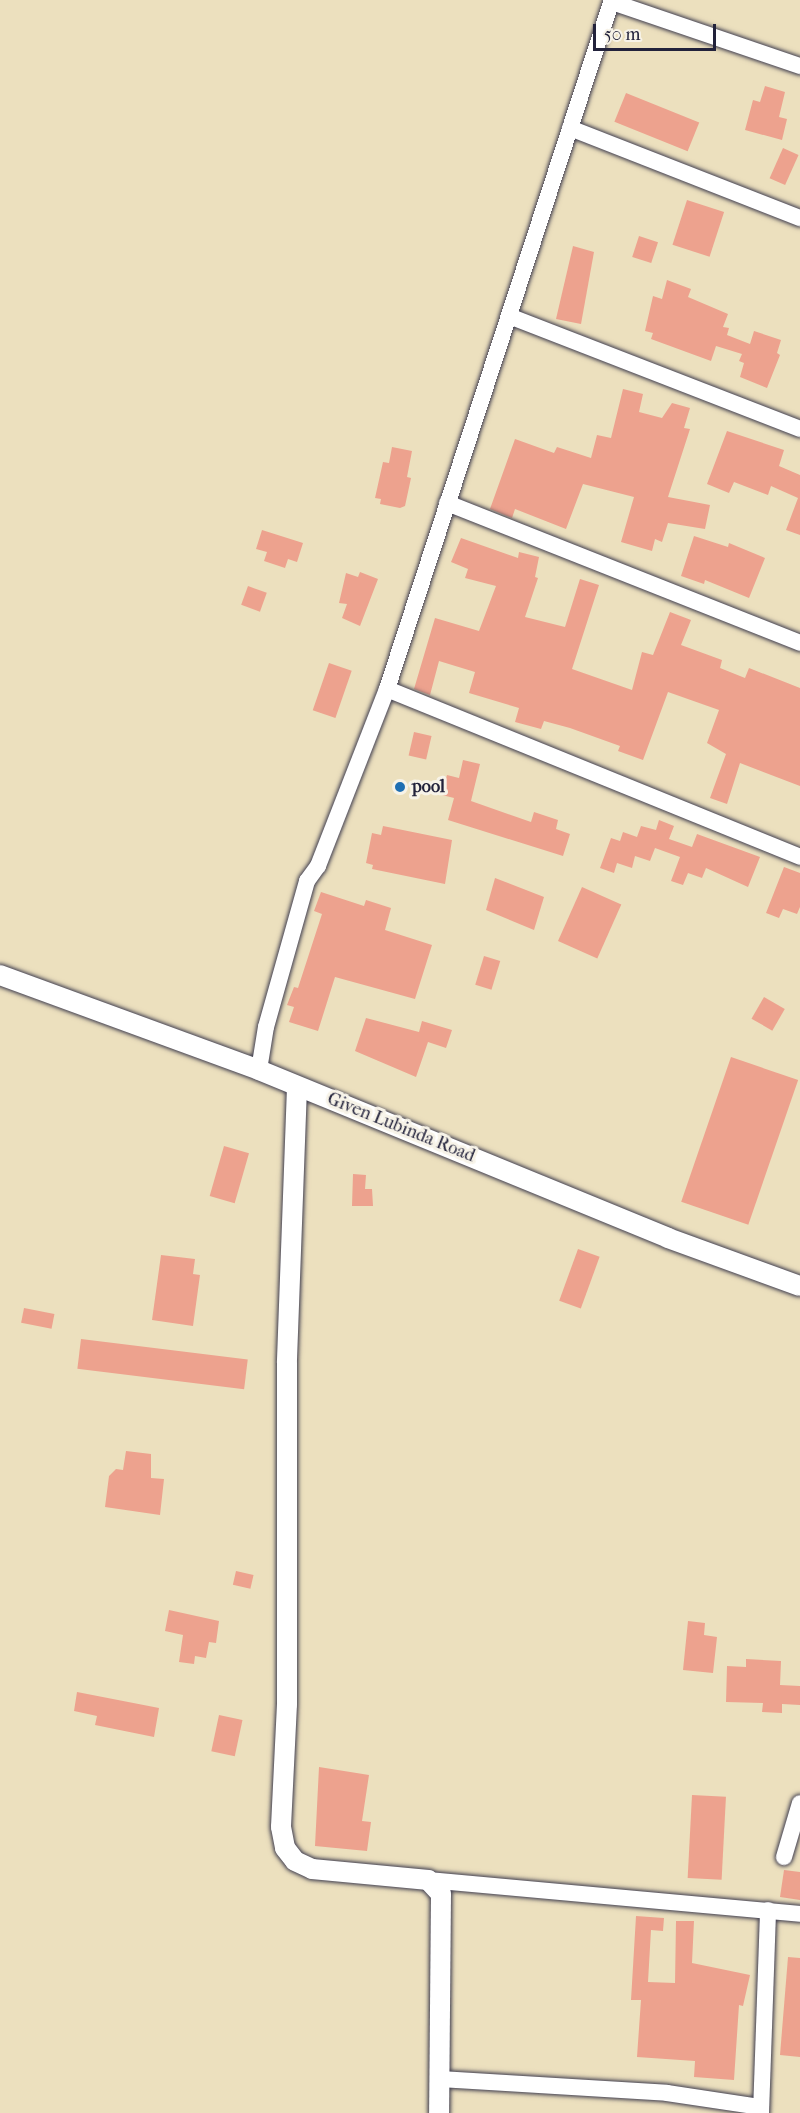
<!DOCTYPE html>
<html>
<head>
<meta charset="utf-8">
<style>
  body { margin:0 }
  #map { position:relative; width:800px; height:2113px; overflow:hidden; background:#ece0be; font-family:"IM FELL French Canon",serif }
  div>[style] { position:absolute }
  .building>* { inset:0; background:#eda28e; transform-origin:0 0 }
  .roads { filter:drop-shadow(0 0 2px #403e4f) drop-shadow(0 0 2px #403e4f) }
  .minor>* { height:16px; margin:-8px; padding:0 8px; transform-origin:8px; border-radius:8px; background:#fff }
  .tertiary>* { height:20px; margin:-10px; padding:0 10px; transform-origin:10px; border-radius:10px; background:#fff }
  .dots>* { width:16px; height:16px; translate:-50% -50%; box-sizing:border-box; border:3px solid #f7f3e8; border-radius:50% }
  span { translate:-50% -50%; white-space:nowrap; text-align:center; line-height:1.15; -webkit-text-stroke:6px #f7f3e8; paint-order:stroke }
  .poi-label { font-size:18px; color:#22223b; font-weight:700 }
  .left { translate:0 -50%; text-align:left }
  .street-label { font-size:18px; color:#22223b }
  .scale { position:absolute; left:593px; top:24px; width:123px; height:27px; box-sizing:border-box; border:3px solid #22223b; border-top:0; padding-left:8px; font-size:18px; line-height:21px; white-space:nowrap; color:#22223b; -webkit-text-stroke:4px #f7f3e8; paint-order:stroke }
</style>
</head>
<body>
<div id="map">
  <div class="building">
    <div style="clip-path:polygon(765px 86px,785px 92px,779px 117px,787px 119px,782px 140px,745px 130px,753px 100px,760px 102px)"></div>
    <div style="left:626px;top:93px;width:79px;height:31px;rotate:22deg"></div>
    <div style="left:783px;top:148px;width:17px;height:33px;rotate:24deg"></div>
    <div style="left:687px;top:200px;width:39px;height:47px;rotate:18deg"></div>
    <div style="left:639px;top:236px;width:20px;height:22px;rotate:18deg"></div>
    <div style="clip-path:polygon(573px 246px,594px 252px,581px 324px,556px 319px)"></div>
    <div style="clip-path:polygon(667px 280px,691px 289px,688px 297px,728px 314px,723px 327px,729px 328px,727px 335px,750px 344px,754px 331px,781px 340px,777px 353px,780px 355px,767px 388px,740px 377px,744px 363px,739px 361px,742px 354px,716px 346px,711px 361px,651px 339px,653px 333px,645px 331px,653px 296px,662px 299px)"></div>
    <div style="clip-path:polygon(623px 389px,643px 394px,639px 412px,662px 418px,672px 403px,690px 408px,684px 428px,690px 429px,668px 497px,710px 505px,705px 529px,668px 523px,662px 542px,655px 539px,652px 551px,621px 542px,634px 497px,583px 484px,566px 529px,515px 509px,512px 518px,490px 509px,515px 439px,554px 453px,557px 447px,591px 458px,597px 435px,611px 438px)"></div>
    <div style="clip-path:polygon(727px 431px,784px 450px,779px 466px,800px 475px,800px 535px,786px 530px,798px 498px,771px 486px,768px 495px,734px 482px,729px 493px,707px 484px)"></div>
    <div style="clip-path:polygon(392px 447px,412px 451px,407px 477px,411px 478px,405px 506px,400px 508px,380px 504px,381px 499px,375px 498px,383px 462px,389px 463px)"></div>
    <div style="clip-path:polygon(262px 530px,303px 543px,297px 562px,288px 559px,285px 568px,264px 561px,267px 552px,256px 549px)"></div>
    <div style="clip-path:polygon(694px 536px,728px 547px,729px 543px,765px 558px,749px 598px,705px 580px,704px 584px,681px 576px)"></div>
    <div style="clip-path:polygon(461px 538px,518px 558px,519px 552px,539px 557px,535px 577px,538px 578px,525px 617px,565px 627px,580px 579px,599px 585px,572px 669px,632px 690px,642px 652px,653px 655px,670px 612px,691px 620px,681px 645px,722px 660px,720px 668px,745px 678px,749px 668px,800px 688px,800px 786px,740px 763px,727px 804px,710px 798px,726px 754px,707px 743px,719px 710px,668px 692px,643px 760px,618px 751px,620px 746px,570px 728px,544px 721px,541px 729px,515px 722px,519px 708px,469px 693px,475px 672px,439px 661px,430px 695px,414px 689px,435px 618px,479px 631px,496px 586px,465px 578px,468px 569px,451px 562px)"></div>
    <div style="clip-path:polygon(360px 572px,378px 579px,360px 626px,342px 618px,347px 604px,339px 603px,346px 573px,358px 577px)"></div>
    <div style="left:248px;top:586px;width:20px;height:20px;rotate:20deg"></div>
    <div style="left:329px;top:663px;width:24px;height:50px;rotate:19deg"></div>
    <div style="left:414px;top:732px;width:18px;height:24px;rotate:13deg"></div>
    <div style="clip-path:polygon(463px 760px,480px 764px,471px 801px,531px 822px,534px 812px,558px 820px,556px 829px,570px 834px,563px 856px,448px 820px,454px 798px,442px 795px,447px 775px,459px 778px)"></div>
    <div style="clip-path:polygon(659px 820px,674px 826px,669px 839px,692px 847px,697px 834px,760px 857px,748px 887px,706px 868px,702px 878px,688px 873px,683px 885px,671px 881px,680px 857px,655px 848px,650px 861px,635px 856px,632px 868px,617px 863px,614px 873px,600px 868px,611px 838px,620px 841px,623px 832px,637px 837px,641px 826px,656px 830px)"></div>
    <div style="clip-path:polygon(383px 826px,452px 840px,445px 884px,372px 869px,373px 865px,366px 863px,372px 833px,381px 835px)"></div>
    <div style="clip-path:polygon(784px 867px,800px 873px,800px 907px,797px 914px,783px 909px,779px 918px,766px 913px)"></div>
    <div style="clip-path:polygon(495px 878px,544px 897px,534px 930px,486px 910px)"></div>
    <div style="left:582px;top:887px;width:43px;height:59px;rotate:24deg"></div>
    <div style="clip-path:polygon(321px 892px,364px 906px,366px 900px,391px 908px,385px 930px,432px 945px,415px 999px,335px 977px,318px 1031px,289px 1022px,294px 1007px,287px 1005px,294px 987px,298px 988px,322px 914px,314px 911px)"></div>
    <div style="left:484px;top:956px;width:17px;height:30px;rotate:17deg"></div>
    <div style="left:764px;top:997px;width:24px;height:25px;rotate:30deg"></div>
    <div style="clip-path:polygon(366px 1018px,419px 1032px,422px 1021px,452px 1030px,446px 1048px,428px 1042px,416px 1077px,355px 1051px)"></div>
    <div style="left:731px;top:1057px;width:71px;height:153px;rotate:19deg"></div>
    <div style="left:224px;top:1146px;width:26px;height:52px;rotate:16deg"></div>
    <div style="clip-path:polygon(353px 1174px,366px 1175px,365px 1189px,372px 1189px,373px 1206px,352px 1206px)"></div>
    <div style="left:578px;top:1249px;width:23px;height:55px;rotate:20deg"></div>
    <div style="clip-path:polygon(161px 1255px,195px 1259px,193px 1274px,200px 1275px,193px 1326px,152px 1320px)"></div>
    <div style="left:24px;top:1308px;width:31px;height:15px;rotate:11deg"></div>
    <div style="left:81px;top:1339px;width:168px;height:30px;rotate:7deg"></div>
    <div style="clip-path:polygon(126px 1451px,151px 1454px,151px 1478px,164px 1479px,160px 1515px,105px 1507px,109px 1476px,116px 1469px,123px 1470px)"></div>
    <div style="left:236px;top:1571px;width:18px;height:14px;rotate:13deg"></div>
    <div style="clip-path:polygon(169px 1610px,219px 1621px,216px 1643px,209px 1642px,206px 1658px,195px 1656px,194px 1664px,179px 1662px,183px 1635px,165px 1631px)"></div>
    <div style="clip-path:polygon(688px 1621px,705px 1623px,704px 1635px,717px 1637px,713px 1673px,683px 1670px)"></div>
    <div style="clip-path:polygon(746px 1659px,781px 1661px,780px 1685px,800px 1686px,800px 1705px,782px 1704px,782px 1713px,762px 1712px,763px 1703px,726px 1702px,727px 1666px,746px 1667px)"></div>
    <div style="clip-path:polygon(77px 1692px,159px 1708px,154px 1737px,95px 1725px,97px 1716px,74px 1711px)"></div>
    <div style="left:219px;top:1715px;width:24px;height:37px;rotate:12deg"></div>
    <div style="clip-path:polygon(319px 1767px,369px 1775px,362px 1821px,371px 1822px,367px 1851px,315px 1846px)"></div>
    <div style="left:692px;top:1795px;width:34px;height:83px;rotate:3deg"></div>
    <div style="clip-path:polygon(784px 1870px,800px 1872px,800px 1900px,780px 1897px)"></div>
    <div style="clip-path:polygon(636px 1916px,664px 1918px,663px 1931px,651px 1930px,648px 1982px,675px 1983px,676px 1921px,694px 1921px,692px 1963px,750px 1975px,743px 2006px,739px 2005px,734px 2080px,694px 2077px,695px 2061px,637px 2057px,641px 2000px,631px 2000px)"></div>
    <div style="clip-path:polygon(788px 1957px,800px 1958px,800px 2057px,780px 2055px)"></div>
  </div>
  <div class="roads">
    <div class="minor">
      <div style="left:612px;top:2px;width:199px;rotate:18.8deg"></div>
      <div style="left:570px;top:128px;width:247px;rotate:21.4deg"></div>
      <div style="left:509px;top:316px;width:312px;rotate:21.2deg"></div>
      <div style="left:447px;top:503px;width:380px;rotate:21.6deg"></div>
      <div style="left:387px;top:689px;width:446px;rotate:22.1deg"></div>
      <div style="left:259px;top:1070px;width:44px;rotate:-80.8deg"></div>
      <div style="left:266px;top:1027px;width:152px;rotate:-74.3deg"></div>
      <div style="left:307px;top:881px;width:19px;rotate:-54deg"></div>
      <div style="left:318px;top:866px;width:190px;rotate:-68.7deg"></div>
      <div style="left:387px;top:689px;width:725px;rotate:-71.92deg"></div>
      <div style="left:784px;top:1857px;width:56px;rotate:-73.5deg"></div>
      <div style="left:428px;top:1880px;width:374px;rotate:5.2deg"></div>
      <div style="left:440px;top:2079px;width:227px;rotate:3.5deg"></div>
      <div style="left:667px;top:2093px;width:95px;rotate:8.5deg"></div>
      <div style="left:761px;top:2113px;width:203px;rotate:-88deg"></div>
    </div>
    <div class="tertiary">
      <div style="left:0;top:975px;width:276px;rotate:20.1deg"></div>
      <div style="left:259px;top:1070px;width:442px;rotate:22.3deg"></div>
      <div style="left:668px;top:1238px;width:140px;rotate:20deg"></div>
      <div style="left:297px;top:1087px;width:276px;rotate:92.1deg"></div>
      <div style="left:287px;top:1363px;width:341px;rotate:90deg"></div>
      <div style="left:287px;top:1704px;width:123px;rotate:92.8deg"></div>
      <div style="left:281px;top:1827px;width:21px;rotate:79deg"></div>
      <div style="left:285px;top:1848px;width:16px;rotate:52deg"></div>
      <div style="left:295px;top:1861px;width:19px;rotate:25deg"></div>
      <div style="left:312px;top:1869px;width:117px;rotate:5.4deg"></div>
      <div style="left:428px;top:1880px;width:19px;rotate:47deg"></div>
      <div style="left:441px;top:1894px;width:219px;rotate:90.5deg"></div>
    </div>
  </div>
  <div class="dots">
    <div style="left:400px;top:787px;background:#1f6fb2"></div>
  </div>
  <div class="poi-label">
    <span class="left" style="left:412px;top:787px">pool</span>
  </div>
  <div class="street-label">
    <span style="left:401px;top:1128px;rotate:22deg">Given Lubinda Road</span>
  </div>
  <div class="scale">50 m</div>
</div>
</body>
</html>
